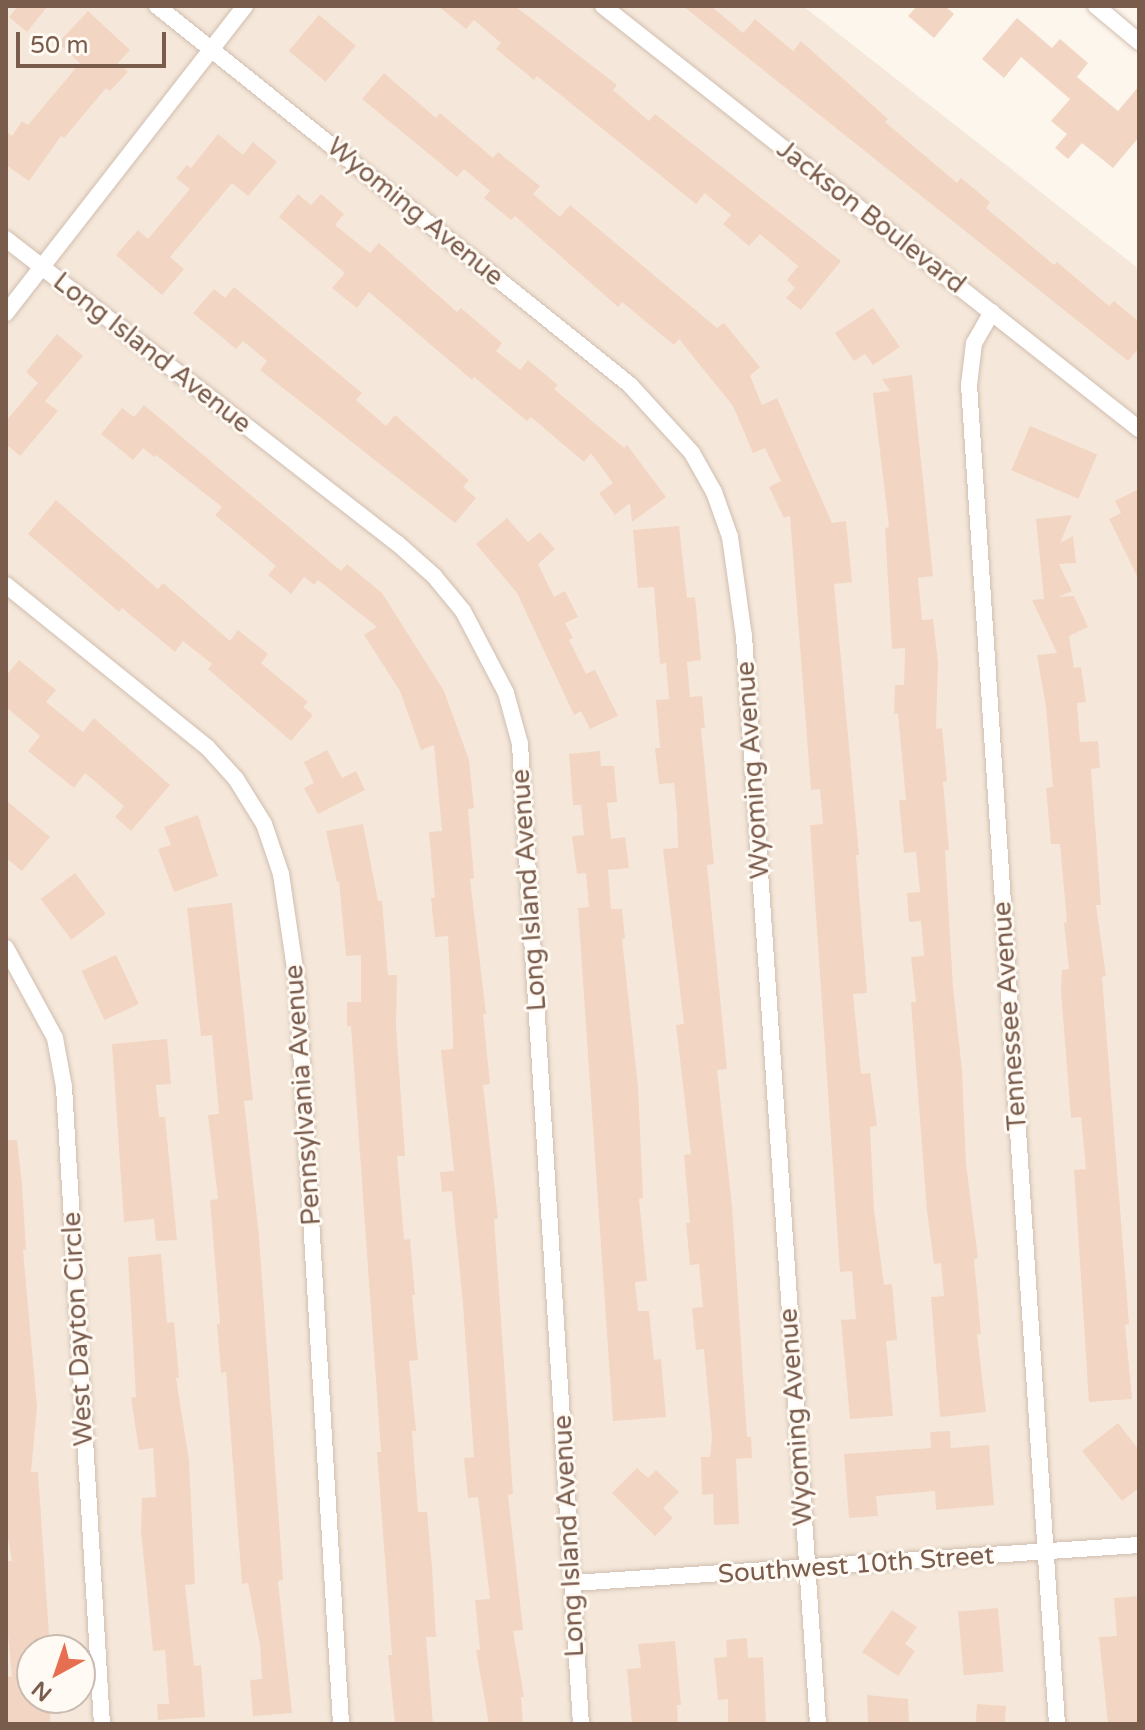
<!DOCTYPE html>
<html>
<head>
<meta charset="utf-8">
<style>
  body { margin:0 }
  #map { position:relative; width:1145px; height:1730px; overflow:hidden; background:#fdf6ec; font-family:"Varela Round",sans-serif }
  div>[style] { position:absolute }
  .residential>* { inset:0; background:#f5e8da }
  .building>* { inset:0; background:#f3d5c3; transform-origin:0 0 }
  .roads { filter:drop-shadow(0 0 2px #d1beb0) drop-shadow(0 0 2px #d1beb0) }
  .street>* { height:16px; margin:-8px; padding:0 8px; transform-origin:8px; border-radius:8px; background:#fff }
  span { translate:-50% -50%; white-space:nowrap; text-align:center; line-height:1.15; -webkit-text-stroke:6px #fffaf3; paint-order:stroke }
  .street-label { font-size:26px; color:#7a5c4d }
  .frame { position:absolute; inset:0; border:8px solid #7a5c4d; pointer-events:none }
  .north { position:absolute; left:16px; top:1634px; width:80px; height:80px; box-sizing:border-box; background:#fffaf3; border:2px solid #cabbb1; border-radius:50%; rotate:220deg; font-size:22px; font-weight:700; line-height:32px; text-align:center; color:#7a5c4d }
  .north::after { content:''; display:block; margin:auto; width:28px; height:36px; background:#e76f51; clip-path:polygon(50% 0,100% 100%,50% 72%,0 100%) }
  .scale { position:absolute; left:16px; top:32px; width:150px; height:36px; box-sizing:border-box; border:4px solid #7a5c4d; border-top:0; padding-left:10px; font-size:24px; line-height:28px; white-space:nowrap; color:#7a5c4d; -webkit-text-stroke:6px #fffaf3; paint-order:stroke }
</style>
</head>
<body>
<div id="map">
  <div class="residential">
    <div style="clip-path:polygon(evenodd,6px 6px,803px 6px,1139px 269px,1139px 1724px,6px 1724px,6px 6px,32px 1650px,80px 1650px,80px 1698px,32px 1698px,32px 1650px)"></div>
  </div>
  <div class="building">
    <div style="clip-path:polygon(18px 6px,48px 6px,27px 32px,9px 17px)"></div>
    <div style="clip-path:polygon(438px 6px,515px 6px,617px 85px,613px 90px,649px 121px,655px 114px,841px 261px,801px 310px,786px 298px,795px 288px,787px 280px,798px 266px,760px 234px,749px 246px,723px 224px,731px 215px,705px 193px,696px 204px,537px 76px,534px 80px,496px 49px,501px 43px,474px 20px,466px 29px)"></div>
    <div style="clip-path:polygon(683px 6px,711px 6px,743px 33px,755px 19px,793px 51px,801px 41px,888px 119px,885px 122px,957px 183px,961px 178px,990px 202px,986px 208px,1054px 265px,1057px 262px,1109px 306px,1114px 301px,1139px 322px,1139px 348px,1128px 361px)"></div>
    <div style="clip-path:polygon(917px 6px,945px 6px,954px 14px,934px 38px,908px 16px)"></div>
    <div style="clip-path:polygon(88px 11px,130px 50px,118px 63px,128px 72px,110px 91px,106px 88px,64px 138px,61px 136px,29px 181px,6px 165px,6px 131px,12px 136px,22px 121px,28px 125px,80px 63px,58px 43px)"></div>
    <div style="left:319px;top:15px;width:48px;height:47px;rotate:40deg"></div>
    <div style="clip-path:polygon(1017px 18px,1052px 48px,1060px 39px,1088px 63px,1077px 77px,1118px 111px,1139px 86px,1139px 137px,1113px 168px,1082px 143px,1068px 159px,1055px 148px,1067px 134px,1051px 121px,1070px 99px,1021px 57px,1004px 78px,982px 59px)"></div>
    <div style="clip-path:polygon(384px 73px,436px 118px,440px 113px,493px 158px,498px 152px,540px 186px,533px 194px,560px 217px,570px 205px,717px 328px,724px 323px,760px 367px,750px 376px,762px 405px,777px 398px,832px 523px,846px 521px,852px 582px,834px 584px,859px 855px,856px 855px,867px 993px,853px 994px,861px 1074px,870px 1073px,877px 1126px,870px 1127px,874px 1210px,884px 1285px,892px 1284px,897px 1340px,886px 1341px,893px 1416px,850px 1419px,841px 1320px,856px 1319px,852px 1271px,840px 1272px,810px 825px,823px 824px,820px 789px,811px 790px,790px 516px,784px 518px,769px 487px,781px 481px,765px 448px,753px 453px,733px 406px,679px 339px,674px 345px,622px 302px,618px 307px,515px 216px,511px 220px,484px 198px,490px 191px,464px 169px,457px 177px,362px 99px)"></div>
    <div style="clip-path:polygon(218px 134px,243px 155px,253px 142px,277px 162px,248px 196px,232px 183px,170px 257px,184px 269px,162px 295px,116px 255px,138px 230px,148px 239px,190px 189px,176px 178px,187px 165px,191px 168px)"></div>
    <div style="clip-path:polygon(298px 194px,311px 205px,321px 194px,344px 214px,335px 225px,370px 253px,379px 243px,457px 312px,461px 308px,502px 343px,496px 351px,520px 370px,528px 360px,558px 385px,554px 389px,624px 448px,627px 445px,666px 497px,632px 522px,630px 503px,615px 515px,599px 493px,613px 483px,591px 453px,584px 462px,531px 417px,527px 421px,474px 377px,472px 380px,369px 292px,357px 308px,332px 288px,345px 273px,279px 217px)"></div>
    <div style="clip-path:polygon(234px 287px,362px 393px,356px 400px,386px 426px,395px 415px,469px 480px,463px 487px,476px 498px,455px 523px,260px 370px,267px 361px,243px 341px,236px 349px,193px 313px,214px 289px,225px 298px)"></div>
    <div style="clip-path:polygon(873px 308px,900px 347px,873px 365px,865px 354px,854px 361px,835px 333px)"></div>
    <div style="clip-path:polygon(57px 334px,83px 356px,45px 401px,58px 411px,20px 456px,6px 444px,6px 421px,38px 383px,26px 372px)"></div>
    <div style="clip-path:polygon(912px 375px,933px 576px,918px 578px,922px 620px,933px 619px,938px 662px,936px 729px,942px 728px,947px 781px,943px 782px,949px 850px,945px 850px,953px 987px,962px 1071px,966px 1164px,978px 1258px,974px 1259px,981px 1334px,977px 1334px,986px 1412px,940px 1417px,931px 1297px,944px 1296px,941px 1263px,934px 1264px,927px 1211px,911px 1002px,916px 1002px,911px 957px,924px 956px,921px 921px,909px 922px,907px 893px,920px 892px,916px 852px,904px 853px,899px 800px,906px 800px,898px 714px,894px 714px,895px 685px,904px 685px,905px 648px,892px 649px,885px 528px,889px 527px,873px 393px,890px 391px,882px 379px)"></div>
    <div style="clip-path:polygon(144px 405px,341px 571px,347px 564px,382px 593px,444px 691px,469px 760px,474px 808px,468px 809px,474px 878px,470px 879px,486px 1014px,483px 1014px,490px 1084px,483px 1085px,498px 1219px,494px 1219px,513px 1494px,508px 1495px,523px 1630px,513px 1631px,524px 1697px,521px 1697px,523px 1724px,489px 1724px,476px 1650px,480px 1650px,475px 1600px,490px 1599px,478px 1497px,468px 1498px,464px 1458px,474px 1457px,463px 1305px,452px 1191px,442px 1192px,440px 1172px,454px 1171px,441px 1050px,453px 1049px,453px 1035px,448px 936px,435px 937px,431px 898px,435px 898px,429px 832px,442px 831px,434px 745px,421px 750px,400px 691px,364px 635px,377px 627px,318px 580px,314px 585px,304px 577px,291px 594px,268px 575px,276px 566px,215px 515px,222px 507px,156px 455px,154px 457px,143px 448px,133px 460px,101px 434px,122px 408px,134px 417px)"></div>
    <div style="left:1030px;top:426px;width:73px;height:48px;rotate:23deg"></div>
    <div style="clip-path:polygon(1139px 489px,1139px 580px,1109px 519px,1121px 513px,1115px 501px)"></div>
    <div style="clip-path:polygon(56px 500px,158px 589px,163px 583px,230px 641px,238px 630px,268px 654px,261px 663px,308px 702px,303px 707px,313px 715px,291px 741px,208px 669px,212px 664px,183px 641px,175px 652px,122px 608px,119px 612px,28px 534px)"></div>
    <div style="clip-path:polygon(1072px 515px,1060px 543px,1073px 536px,1076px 563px,1059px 564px,1072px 591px,1058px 597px,1074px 596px,1088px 627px,1069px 636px,1074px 668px,1081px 667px,1086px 702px,1077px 703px,1080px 742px,1098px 741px,1100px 768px,1091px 769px,1101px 905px,1096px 905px,1106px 976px,1102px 977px,1129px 1324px,1125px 1325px,1132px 1399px,1089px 1402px,1074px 1170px,1086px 1169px,1081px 1117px,1071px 1118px,1061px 991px,1062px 970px,1069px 969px,1064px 923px,1067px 922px,1060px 844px,1051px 844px,1046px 788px,1053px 787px,1046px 707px,1037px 655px,1057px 653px,1032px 600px,1044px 599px,1036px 519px)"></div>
    <div style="clip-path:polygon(507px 518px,528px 542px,540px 532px,555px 549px,538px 564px,554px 597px,565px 591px,578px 617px,565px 623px,573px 638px,569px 640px,586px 674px,595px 670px,618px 716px,590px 729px,581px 711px,574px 715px,517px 593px,476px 544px)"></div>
    <div style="clip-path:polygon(679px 526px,687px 598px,695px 597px,701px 660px,687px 662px,690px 697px,702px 696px,705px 728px,701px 728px,714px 864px,707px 865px,727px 1069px,717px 1070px,732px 1206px,747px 1437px,751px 1437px,752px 1458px,736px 1459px,739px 1524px,714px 1525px,713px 1494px,702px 1495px,701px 1457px,710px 1457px,712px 1438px,704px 1349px,696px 1350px,692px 1308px,703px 1307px,699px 1264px,690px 1265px,686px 1223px,690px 1223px,684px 1155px,691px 1154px,676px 1025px,684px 1024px,663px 849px,678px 848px,677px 815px,674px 783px,659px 784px,655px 748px,660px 748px,656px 700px,669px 699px,666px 663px,660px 664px,654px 587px,638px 588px,633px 530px)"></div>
    <div style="clip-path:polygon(19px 660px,56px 690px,46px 702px,83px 732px,94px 718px,170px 785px,131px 831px,115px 817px,124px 806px,85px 773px,74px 788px,28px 751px,40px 736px,6px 707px,6px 676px)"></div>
    <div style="clip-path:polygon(327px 750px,342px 778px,356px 771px,365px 790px,318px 814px,304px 788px,314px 783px,304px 762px)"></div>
    <div style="clip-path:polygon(600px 751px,601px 766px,614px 766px,617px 802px,607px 803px,611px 839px,625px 837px,629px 868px,608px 870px,611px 909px,622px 909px,625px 938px,622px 939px,638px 1087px,643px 1198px,639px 1199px,647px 1281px,635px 1282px,638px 1311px,649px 1311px,654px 1360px,661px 1359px,666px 1417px,613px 1421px,578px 908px,589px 907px,586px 873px,577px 874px,572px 836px,584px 835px,581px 805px,573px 805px,569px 754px)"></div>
    <div style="clip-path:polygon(6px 800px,50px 837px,22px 871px,6px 858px)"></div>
    <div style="clip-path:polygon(198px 815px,218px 876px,174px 892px,158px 849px,171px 845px,164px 827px)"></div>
    <div style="clip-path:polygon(363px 824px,378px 901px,382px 901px,388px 975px,397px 975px,396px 1026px,405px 1156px,397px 1156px,404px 1240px,410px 1239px,415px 1295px,412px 1295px,418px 1360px,409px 1361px,416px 1431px,412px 1431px,418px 1512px,427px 1512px,432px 1568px,436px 1637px,426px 1637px,433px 1724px,395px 1724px,388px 1655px,392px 1655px,377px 1452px,381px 1452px,351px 1026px,347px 1026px,347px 1002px,361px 1002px,361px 955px,346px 956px,339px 881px,337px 882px,326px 831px)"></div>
    <div style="left:75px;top:873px;width:51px;height:43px;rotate:53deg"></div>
    <div style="clip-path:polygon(232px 903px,253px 1100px,244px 1101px,259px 1236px,283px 1580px,278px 1581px,292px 1713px,253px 1716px,250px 1680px,262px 1679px,260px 1645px,248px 1583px,242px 1584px,226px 1372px,221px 1373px,217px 1324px,220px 1324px,210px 1200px,218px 1199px,208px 1115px,219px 1114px,212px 1035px,201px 1036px,187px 908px)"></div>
    <div style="left:116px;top:955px;width:54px;height:38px;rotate:65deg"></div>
    <div style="clip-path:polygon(167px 1039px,171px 1084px,156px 1085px,159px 1117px,165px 1117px,177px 1240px,156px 1241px,154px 1219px,124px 1222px,112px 1044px)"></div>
    <div style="clip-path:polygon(6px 1140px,17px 1140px,22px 1184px,26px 1250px,23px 1250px,37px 1407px,31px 1472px,38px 1472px,50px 1650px,32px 1650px,32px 1698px,51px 1698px,50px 1724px,6px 1724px,6px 1676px,12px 1677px,6px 1614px,6px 1561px,12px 1561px,6px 1527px)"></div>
    <div style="clip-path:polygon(161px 1254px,167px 1323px,174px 1322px,179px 1378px,176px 1378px,189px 1460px,195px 1584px,185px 1585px,194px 1666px,201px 1665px,205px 1717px,158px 1720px,157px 1704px,169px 1704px,165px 1650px,153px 1651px,141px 1531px,142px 1498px,156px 1497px,153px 1448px,139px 1450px,131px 1398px,136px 1397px,128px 1257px)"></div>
    <div style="clip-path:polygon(1118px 1423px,1139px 1450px,1139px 1488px,1122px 1501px,1082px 1451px)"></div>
    <div style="clip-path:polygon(950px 1431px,951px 1448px,989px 1445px,994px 1505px,936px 1510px,935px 1491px,876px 1496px,878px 1516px,849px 1518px,844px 1454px,931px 1448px,930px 1432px)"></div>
    <div style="clip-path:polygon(637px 1468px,648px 1478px,656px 1470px,679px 1492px,663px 1508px,673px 1518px,655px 1536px,612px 1493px)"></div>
    <div style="clip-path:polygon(1139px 1596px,1139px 1724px,1108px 1724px,1099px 1637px,1117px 1636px,1114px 1598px)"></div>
    <div style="left:998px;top:1608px;width:64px;height:40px;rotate:85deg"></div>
    <div style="clip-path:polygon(892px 1610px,917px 1627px,905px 1644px,915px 1651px,898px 1676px,862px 1652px)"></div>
    <div style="clip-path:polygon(747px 1638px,748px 1658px,763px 1657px,766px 1724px,728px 1724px,728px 1699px,718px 1700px,714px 1658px,727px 1657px,726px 1640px)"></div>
    <div style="clip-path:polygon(675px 1641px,681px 1705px,677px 1705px,678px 1724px,632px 1724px,627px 1669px,641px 1668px,638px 1644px)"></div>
    <div style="clip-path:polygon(867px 1695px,908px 1699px,909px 1724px,868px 1724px)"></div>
    <div style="left:977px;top:1704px;width:29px;height:20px;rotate:4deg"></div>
  </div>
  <div class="roads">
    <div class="street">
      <div style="left:157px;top:6px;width:606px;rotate:38.7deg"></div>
      <div style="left:630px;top:385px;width:92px;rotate:47.6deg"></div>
      <div style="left:692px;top:453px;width:45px;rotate:60.6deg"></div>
      <div style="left:714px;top:492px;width:48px;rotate:70.4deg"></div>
      <div style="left:730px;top:537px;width:100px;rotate:82deg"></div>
      <div style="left:744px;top:636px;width:1091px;rotate:86.11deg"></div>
      <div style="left:603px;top:6px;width:683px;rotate:38.28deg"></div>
      <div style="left:1096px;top:6px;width:56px;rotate:39.9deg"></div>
      <div style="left:6px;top:239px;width:495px;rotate:37.9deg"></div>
      <div style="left:397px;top:543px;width:50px;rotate:41.7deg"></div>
      <div style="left:434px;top:576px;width:45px;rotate:50.4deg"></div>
      <div style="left:463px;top:611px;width:93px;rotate:62.3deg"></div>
      <div style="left:506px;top:693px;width:53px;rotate:74.6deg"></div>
      <div style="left:520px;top:744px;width:982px;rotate:86.44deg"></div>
      <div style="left:992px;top:312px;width:36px;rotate:120deg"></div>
      <div style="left:974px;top:343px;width:42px;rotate:96.8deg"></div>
      <div style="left:969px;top:385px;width:1342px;rotate:86.24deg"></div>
      <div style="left:6px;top:313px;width:389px;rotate:-52.1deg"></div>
      <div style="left:6px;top:585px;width:258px;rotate:38.9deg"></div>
      <div style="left:207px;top:747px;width:43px;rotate:47.8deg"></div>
      <div style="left:236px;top:779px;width:53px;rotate:58.1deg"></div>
      <div style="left:264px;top:824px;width:53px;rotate:71.2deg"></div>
      <div style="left:281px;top:874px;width:110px;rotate:81.6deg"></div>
      <div style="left:297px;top:983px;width:742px;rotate:86.6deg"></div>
      <div style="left:6px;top:948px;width:102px;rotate:61.4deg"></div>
      <div style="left:55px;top:1038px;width:50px;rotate:79.6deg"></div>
      <div style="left:64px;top:1087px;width:638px;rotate:86.59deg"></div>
      <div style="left:573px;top:1583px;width:567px;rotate:-3.84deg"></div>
    </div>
  </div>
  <div class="street-label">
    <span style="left:415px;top:212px;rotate:39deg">Wyoming Avenue</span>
    <span style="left:871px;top:217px;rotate:38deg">Jackson Boulevard</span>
    <span style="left:152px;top:353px;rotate:38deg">Long Island Avenue</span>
    <span style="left:753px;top:770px;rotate:-94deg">Wyoming Avenue</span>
    <span style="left:529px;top:890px;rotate:-94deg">Long Island Avenue</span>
    <span style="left:1010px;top:1016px;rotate:-94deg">Tennessee Avenue</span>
    <span style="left:303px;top:1095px;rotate:-94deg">Pennsylvania Avenue</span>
    <span style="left:78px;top:1329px;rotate:-93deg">West Dayton Circle</span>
    <span style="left:796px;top:1417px;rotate:-94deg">Wyoming Avenue</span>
    <span style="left:569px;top:1536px;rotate:-93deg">Long Island Avenue</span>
    <span style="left:856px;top:1565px;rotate:-4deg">Southwest 10th Street</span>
  </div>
  <div class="frame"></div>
  <div class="north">N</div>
  <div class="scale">50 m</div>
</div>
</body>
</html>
